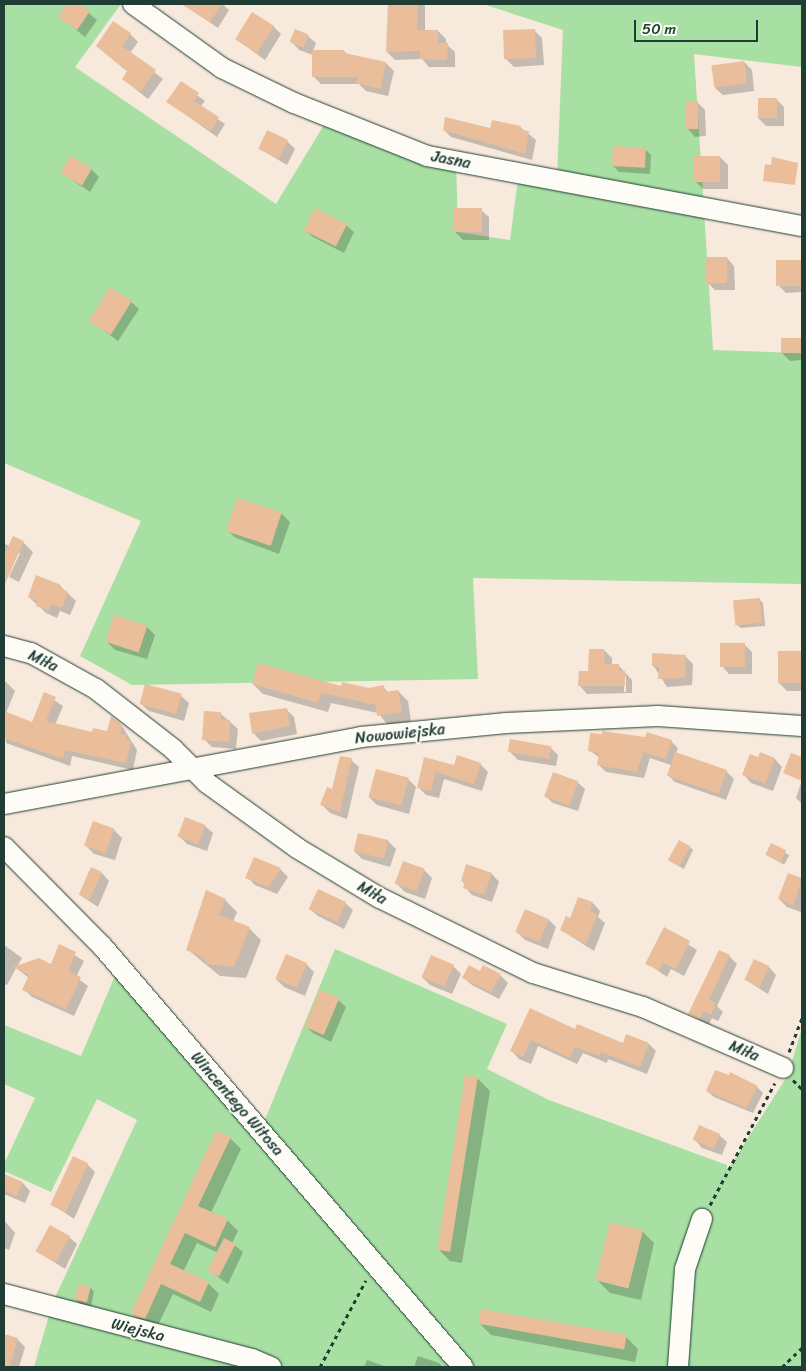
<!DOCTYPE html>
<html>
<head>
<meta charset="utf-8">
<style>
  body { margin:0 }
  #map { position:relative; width:806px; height:1371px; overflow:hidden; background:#f7e9db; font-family:Sriracha,sans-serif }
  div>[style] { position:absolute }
  .green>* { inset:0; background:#a8dfa2 }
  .shadow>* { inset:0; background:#0003; transform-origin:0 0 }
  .building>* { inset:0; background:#eabe9a; transform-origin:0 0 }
  .path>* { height:3px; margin-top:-1.5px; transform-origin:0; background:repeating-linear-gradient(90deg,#1f3d34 0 4px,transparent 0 8px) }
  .roads { filter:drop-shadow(0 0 1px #1f3d34) drop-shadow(0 0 1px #1f3d34) }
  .minor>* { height:20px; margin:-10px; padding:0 10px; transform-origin:10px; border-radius:10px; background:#fdfcf7 }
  span { translate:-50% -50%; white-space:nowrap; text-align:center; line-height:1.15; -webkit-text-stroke:4px #fdfcf7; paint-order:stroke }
  .street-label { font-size:16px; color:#1f3d34 }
  .frame { position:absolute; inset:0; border:5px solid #1f3d34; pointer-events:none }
  .scale { position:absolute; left:634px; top:20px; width:124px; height:22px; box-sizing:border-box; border:2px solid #1f3d34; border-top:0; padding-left:6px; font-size:15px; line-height:18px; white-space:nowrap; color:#1f3d34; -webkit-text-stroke:4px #fdfcf7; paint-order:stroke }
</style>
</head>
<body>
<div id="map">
  <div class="green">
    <div style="clip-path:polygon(4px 4px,121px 4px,75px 67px,276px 204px,330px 115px,456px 160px,458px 232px,510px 240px,519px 171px,557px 177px,563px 30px,483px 4px,802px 4px,802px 67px,694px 54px,713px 350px,802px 353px,802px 584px,473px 578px,478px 679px,132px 685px,80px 656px,141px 521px,4px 463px)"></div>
    <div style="clip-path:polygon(335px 949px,507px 1024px,487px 1069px,549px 1100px,727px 1165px,727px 1171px,788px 1075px,802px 1028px,802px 1367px,34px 1367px,53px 1302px,137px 1120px,97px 1099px,51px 1192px,4px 1171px,4px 1164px,35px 1098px,4px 1084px,4px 1025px,81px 1056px,120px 964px,262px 1127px)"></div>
  </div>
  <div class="shadow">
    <div style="clip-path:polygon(68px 4px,78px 4px,97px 20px,85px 37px,59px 16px)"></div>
    <div style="clip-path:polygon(182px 4px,222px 4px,229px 10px,218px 28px)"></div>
    <div style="clip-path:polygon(389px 4px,425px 4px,425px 31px,438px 31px,446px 39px,446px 44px,455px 52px,455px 67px,429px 67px,422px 59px,395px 60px,387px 52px)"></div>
    <div style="clip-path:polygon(273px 26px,281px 34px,265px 60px,236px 39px)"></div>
    <div style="clip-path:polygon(534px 30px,542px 38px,544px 65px,514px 67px,506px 59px)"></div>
    <div style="clip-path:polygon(130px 34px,138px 42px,130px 53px,163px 79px,148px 99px,123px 79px,128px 72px,106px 54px)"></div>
    <div style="clip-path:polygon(308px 36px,316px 43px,313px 51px,344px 51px,348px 55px,386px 63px,394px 71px,388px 96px,366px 91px,359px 84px,321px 84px,313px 76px,313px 55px,299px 50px,292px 42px)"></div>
    <div style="clip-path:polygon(744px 62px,752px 70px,754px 91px,723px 95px,715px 88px)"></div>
    <div style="clip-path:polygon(181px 83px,205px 101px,200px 107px,225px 124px,217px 137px,168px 102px)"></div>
    <div style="clip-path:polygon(776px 99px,784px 107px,784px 126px,766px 126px,758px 118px)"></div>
    <div style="clip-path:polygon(697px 102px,705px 110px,706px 136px,695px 137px,688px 129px)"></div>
    <div style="clip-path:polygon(520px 127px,536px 140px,532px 160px,451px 137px,444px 130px)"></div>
    <div style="clip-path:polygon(287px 141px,295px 149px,287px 165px,260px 149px)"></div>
    <div style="clip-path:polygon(645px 149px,651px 155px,650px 174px,619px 172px,613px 166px)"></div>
    <div style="clip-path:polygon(720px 157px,728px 165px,728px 189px,703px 189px,695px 181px)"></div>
    <div style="clip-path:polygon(91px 169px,99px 177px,90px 192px,62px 173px)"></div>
    <div style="clip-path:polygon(481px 210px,489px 217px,489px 240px,463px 240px,455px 232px)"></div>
    <div style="clip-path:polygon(346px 225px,354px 232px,344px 253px,313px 237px,305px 230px)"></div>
    <div style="clip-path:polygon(727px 258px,734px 266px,735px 290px,715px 290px,707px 282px)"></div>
    <div style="clip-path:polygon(778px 261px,802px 263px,802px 292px,786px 293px,778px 285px)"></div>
    <div style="clip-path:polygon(131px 302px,139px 309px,118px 341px,90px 320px)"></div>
    <div style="clip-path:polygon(782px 339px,802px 339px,802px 360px,790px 361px,782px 353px)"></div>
    <div style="clip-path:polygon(237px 500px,282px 514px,290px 522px,279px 554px,236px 538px,228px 531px)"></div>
    <div style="clip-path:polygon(23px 542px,33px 552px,19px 582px,9px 577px,20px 553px,17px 553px,4px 585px,4px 543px,9px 546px)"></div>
    <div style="clip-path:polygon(60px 586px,76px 601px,70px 615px,60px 611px,57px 618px,46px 613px,29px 597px)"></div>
    <div style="clip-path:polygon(760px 600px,763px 603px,765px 626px,741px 628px,737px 625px)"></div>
    <div style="clip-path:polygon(114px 617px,147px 627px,155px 635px,147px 659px,115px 650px,107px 642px)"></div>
    <div style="clip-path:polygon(744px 644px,752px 652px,752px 674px,729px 674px,722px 666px)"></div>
    <div style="clip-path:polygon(evenodd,604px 650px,612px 658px,612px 665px,618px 665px,632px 680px,632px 693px,587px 694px,580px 686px,604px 650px,624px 674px,626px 677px,626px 692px,624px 692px,624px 674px)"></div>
    <div style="clip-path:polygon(779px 653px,802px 653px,802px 691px,787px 691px,779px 683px)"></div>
    <div style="clip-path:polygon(685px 656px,693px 664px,692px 685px,667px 687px,653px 665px)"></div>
    <div style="clip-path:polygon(4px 680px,15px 691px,6px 713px,32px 724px,45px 694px,63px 706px,55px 725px,93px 734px,108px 732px,122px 726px,137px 750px,133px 770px,72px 756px,70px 766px,6px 743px)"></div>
    <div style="clip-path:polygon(253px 684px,369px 689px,383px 687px,389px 693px,398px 691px,408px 701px,411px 721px,388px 725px,378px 713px,331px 703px,328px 712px,263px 694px)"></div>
    <div style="clip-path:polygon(181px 696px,189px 703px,184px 721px,149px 711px,141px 704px)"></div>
    <div style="clip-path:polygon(286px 709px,294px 717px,297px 734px,261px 741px,253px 733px)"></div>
    <div style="clip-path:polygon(221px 714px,238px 729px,236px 749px,212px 747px,204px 739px)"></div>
    <div style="clip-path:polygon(671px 741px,678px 748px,676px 754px,726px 771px,734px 779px,726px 800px,675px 782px,668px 775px,671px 765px,650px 758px,644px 778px,606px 772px,599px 765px,600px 758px,589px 750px)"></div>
    <div style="clip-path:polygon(550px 747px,558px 755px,556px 766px,518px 760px,510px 752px)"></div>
    <div style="clip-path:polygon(425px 758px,455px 766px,480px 764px,488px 772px,482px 791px,444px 779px,439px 798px,426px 795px,418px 787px)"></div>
    <div style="clip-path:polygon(759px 758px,775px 759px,782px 767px,773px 791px,751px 783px,744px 775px)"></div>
    <div style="clip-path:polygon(351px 760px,359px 767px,347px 819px,330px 813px,322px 805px)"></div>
    <div style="clip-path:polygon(377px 770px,409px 780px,416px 787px,409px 814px,377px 805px,369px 797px)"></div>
    <div style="clip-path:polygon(802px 780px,802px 804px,796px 798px)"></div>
    <div style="clip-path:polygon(577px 782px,585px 789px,578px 811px,553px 803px,545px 796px)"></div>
    <div style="clip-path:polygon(205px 826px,213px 833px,207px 851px,187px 844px,179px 836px)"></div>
    <div style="clip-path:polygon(114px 830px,122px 838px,115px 860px,94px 854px,86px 846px)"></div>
    <div style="clip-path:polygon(358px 835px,388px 841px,396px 849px,390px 867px,362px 859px,354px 851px)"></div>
    <div style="left:771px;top:845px;width:21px;height:11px;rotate:29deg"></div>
    <div style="clip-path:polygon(690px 847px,693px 850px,684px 869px,670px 861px)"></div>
    <div style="clip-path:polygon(467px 866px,492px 874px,499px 882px,492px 902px,472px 895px,465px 887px,462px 880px)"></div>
    <div style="clip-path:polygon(280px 869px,288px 877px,277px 894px,255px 885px,247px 877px)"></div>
    <div style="clip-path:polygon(424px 870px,432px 878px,425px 899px,405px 892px,397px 884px)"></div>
    <div style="clip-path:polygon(102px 873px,109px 881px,98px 907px,80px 895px)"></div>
    <div style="clip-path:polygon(789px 874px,802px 880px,801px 912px,787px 907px,779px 899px)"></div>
    <div style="clip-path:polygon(225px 900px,237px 912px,233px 922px,249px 928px,261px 940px,246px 978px,220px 976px,187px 949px)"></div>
    <div style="clip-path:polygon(345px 903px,353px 910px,344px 929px,318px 916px,310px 909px)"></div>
    <div style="clip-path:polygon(593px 903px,600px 911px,598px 917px,605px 923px,594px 951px,561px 930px)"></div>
    <div style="clip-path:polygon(549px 920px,556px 927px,548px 949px,525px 940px,517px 932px)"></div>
    <div style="clip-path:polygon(664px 929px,697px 950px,684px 976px,671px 969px,667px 977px,647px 963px)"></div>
    <div style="clip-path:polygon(4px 945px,22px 958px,17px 967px,51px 965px,60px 946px,84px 961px,76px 977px,88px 986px,74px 1016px,32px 997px,24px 989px,29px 978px,16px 968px,7px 985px,4px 984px)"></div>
    <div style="clip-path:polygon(729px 956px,737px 964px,717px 1006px,723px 1012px,718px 1021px,712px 1018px,708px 1026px,690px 1013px)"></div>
    <div style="clip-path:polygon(306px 964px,314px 972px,305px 996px,284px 987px,276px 979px)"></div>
    <div style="clip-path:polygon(453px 966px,461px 974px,452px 994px,430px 985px,422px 977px)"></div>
    <div style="clip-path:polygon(769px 967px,776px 975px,768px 994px,746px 980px)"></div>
    <div style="clip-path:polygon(481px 973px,500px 975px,508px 983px,499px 999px,472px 985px,464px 978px)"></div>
    <div style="clip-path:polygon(320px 991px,338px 1000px,346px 1007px,331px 1042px,313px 1033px,305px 1026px)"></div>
    <div style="clip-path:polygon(531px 1010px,576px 1030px,623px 1044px,627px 1035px,649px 1044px,656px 1051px,647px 1074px,608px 1059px,607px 1063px,583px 1053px,577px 1064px,538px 1046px,531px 1064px,519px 1059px,512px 1051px)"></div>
    <div style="clip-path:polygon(466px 1077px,478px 1079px,490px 1091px,462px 1263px,450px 1261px,438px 1249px)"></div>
    <div style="clip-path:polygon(757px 1087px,763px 1093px,753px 1113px,714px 1097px,707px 1091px)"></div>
    <div style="clip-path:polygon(719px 1135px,727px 1142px,722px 1155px,702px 1148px,695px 1140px)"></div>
    <div style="clip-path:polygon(230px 1138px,241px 1149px,211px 1213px,227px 1220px,238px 1231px,232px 1243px,243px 1252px,228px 1284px,209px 1271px,218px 1253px,197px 1243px,183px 1272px,208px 1283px,219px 1294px,211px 1312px,173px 1294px,156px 1329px,143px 1324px,132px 1313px)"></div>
    <div style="clip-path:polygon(87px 1164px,95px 1172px,74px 1219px,53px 1205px)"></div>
    <div style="clip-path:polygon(4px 1175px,23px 1183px,30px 1191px,25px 1203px,4px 1194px)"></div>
    <div style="clip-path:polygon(4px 1220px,15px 1233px,9px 1250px,4px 1248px)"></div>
    <div style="clip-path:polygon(642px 1231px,654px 1243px,641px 1300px,610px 1293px,598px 1281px)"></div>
    <div style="clip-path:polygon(69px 1237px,77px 1244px,65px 1269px,38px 1252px)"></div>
    <div style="clip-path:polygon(91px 1288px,94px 1292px,91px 1306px,80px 1304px,76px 1300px)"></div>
    <div style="clip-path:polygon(480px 1324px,626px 1337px,638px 1349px,635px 1362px,491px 1335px)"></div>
    <div style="clip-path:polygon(4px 1335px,17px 1339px,25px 1347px,19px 1367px,4px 1367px)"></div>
    <div style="clip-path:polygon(418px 1356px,439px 1363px,443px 1367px,414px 1367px)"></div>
    <div style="clip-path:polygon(367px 1360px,387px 1367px,364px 1367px)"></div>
  </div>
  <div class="building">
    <div style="clip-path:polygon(67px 4px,80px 4px,90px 11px,77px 30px,58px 17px)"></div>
    <div style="clip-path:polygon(181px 4px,222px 4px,210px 22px)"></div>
    <div style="clip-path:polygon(388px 4px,418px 4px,417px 30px,438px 30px,438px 43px,448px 43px,447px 60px,420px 59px,420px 51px,386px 52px)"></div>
    <div style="left:252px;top:12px;width:26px;height:32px;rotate:32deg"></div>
    <div style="clip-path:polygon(113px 21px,131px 33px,122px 46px,156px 70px,140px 92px,122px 79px,127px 71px,96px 46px)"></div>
    <div style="left:295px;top:29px;width:15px;height:14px;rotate:23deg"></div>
    <div style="left:535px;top:29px;width:29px;height:32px;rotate:88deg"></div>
    <div style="clip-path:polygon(312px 50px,344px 50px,344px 53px,386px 62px,381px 89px,356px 83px,358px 77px,312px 77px)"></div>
    <div style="left:744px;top:61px;width:22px;height:33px;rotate:82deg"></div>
    <div style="clip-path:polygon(181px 81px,199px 93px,194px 101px,219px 117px,211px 131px,166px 102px)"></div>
    <div style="left:758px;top:98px;width:19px;height:20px"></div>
    <div style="left:685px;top:101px;width:13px;height:28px"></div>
    <div style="clip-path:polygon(445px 117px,490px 128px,492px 120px,521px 126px,520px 130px,529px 131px,525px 154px,443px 130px)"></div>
    <div style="left:267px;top:130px;width:23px;height:21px;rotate:25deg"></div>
    <div style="left:613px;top:146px;width:33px;height:20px;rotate:3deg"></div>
    <div style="left:70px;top:156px;width:25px;height:20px;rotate:29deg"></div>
    <div style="left:693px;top:156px;width:27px;height:26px"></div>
    <div style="clip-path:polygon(772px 157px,798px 163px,795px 185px,763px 181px,765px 164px,771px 165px)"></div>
    <div style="left:315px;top:208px;width:36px;height:25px;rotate:27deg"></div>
    <div style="left:482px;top:208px;width:24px;height:28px;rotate:90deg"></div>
    <div style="left:705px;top:257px;width:22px;height:26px"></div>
    <div style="left:776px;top:260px;width:26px;height:26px"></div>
    <div style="left:110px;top:287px;width:26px;height:40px;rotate:32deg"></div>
    <div style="left:781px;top:338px;width:21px;height:15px"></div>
    <div style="left:237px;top:498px;width:47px;height:35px;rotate:18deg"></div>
    <div style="clip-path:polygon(13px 536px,24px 541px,4px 586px,4px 555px)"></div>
    <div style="clip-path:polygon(36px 575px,61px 585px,60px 588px,68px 592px,62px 608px,52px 604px,49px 611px,36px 606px,38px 601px,28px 597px)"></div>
    <div style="left:760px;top:598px;width:25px;height:27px;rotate:85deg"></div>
    <div style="left:114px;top:615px;width:35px;height:28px;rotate:18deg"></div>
    <div style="left:720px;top:643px;width:25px;height:24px"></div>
    <div style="clip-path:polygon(589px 649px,604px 649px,605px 664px,619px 664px,619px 671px,625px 671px,625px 686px,578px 686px,579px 671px,588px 671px)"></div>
    <div style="left:778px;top:651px;width:24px;height:32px"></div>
    <div style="clip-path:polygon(652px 653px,686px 655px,685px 678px,658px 679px,659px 667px,652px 666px)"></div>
    <div style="clip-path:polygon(258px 663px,341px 686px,342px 682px,369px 688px,384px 685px,385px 692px,398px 690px,402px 712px,377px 716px,376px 705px,321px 693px,318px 703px,252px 684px)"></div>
    <div style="left:145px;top:684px;width:38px;height:21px;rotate:15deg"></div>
    <div style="clip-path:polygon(44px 692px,56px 697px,46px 721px,92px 732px,93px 728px,107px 731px,111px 716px,122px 725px,120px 734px,127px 735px,126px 740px,131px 741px,126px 763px,65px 750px,63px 759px,4px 738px,4px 711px,32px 722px)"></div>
    <div style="clip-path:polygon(287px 708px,290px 726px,252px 734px,249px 713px)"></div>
    <div style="clip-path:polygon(204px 711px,221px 712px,221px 719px,230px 720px,229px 742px,202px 740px)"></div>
    <div style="clip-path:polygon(602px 731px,645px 737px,647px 732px,672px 740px,666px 759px,643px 752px,637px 772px,597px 765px,599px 753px,588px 751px,590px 733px,602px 734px)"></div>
    <div style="left:510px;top:739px;width:42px;height:13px;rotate:10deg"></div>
    <div style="left:675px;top:752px;width:55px;height:25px;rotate:19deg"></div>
    <div style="clip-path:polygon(760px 752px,775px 758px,765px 784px,742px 775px,750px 754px,758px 757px)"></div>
    <div style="clip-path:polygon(791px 753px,802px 757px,802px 781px,783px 773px)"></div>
    <div style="clip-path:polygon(457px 755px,481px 763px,474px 784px,436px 772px,431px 791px,417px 788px,424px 757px,454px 765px)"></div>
    <div style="clip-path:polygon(340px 756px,352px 758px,340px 812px,320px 805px,327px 787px,332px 789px)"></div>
    <div style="left:376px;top:769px;width:34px;height:29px;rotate:15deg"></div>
    <div style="left:553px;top:772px;width:27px;height:26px;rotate:20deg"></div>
    <div style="left:185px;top:817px;width:22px;height:21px;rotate:21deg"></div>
    <div style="left:93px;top:821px;width:23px;height:26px;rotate:20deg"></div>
    <div style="left:358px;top:833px;width:31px;height:19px;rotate:13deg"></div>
    <div style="left:679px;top:840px;width:13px;height:23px;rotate:29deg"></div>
    <div style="left:771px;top:843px;width:17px;height:13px;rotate:25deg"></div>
    <div style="clip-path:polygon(254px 857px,281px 868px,269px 887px,245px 878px)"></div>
    <div style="left:403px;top:861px;width:23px;height:24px;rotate:20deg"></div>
    <div style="clip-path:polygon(466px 864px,492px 873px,484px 895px,463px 888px,465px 882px,461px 881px)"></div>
    <div style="left:91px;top:867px;width:12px;height:30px;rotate:24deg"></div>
    <div style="clip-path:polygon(788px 873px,802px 878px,793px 906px,778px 899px)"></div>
    <div style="left:318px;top:889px;width:31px;height:22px;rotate:25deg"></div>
    <div style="clip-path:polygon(206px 890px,226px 899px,219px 915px,250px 927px,234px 967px,207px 964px,202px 957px,186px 950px)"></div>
    <div style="clip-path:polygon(578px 897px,593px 902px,590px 911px,597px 914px,586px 944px,560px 930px,566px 916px,570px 918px)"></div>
    <div style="left:525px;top:909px;width:26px;height:25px;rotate:23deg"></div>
    <div style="clip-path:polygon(664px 927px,690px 941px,676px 969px,663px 963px,659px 970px,645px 964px)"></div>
    <div style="clip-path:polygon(59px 944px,76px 952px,68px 971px,81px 977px,66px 1009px,22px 990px,29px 975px,13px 967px,39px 958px,51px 964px)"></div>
    <div style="clip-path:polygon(719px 950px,730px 955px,709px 1000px,716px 1003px,711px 1015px,704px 1011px,700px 1019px,688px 1014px)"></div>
    <div style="left:286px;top:954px;width:23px;height:27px;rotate:23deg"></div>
    <div style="left:431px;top:955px;width:25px;height:24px;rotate:23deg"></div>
    <div style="left:754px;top:959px;width:17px;height:23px;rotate:25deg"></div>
    <div style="clip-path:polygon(469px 965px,480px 971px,483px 965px,501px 974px,491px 992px,462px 978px)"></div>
    <div style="left:320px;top:990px;width:21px;height:40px;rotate:23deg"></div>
    <div style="clip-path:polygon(530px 1008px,575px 1029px,577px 1024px,623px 1043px,626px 1034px,649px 1043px,640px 1067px,601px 1052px,599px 1056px,575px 1047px,570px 1058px,531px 1040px,523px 1057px,510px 1051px)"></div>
    <div style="clip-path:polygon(715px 1070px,729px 1075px,730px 1072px,758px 1086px,746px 1108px,706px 1091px)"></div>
    <div style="left:465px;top:1075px;width:13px;height:177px;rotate:9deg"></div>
    <div style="left:699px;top:1125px;width:23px;height:16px;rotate:23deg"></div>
    <div style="clip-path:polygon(216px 1131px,231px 1137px,198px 1206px,228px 1219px,215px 1247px,185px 1233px,170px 1264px,209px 1282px,200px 1302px,161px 1284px,145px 1319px,138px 1317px,131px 1313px)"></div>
    <div style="left:73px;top:1156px;width:17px;height:54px;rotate:25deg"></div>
    <div style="clip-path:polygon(4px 1174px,23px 1182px,17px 1196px,4px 1191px)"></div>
    <div style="left:610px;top:1222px;width:34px;height:60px;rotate:14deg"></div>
    <div style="left:50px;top:1225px;width:23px;height:30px;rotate:29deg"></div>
    <div style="left:224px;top:1238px;width:13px;height:37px;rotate:27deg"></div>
    <div style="left:79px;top:1284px;width:12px;height:16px;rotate:14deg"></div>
    <div style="left:481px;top:1309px;width:148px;height:15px;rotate:10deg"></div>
    <div style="clip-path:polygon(4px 1334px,18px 1338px,10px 1367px,4px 1367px)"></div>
  </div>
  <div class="path">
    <div style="left:789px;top:1052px;width:36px;rotate:-69deg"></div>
    <div style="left:793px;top:1080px;width:13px;rotate:45deg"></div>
    <div style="left:710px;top:1205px;width:138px;rotate:-62deg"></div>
    <div style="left:320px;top:1367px;width:98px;rotate:-62.1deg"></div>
    <div style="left:782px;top:1367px;width:28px;rotate:-44deg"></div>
  </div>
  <div class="roads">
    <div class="minor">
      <div style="left:133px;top:4px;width:110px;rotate:35.7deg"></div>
      <div style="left:222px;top:68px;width:80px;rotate:25.9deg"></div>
      <div style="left:294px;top:103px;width:143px;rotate:21.7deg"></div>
      <div style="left:427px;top:156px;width:381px;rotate:10.6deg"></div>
      <div style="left:4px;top:646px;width:28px;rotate:15deg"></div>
      <div style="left:31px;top:653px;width:74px;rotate:29deg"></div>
      <div style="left:96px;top:689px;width:98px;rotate:37.9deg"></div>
      <div style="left:173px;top:749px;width:48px;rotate:45deg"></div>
      <div style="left:207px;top:783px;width:111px;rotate:35.8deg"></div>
      <div style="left:297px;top:848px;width:97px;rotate:31.1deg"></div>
      <div style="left:380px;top:898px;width:170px;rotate:26.1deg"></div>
      <div style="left:533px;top:973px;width:115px;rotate:17.2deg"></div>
      <div style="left:643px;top:1007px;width:153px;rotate:23.5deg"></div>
      <div style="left:4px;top:804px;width:363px;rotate:-10.6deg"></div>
      <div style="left:361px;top:737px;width:146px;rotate:-5.5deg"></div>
      <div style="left:506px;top:723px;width:152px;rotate:-2.6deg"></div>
      <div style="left:658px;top:716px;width:144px;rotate:4deg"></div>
      <div style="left:4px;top:847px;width:139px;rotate:45.3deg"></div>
      <div style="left:102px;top:946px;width:555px;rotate:49.39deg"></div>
      <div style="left:4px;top:1294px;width:256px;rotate:14.7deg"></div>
      <div style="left:252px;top:1359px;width:21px;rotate:23deg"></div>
      <div style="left:678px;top:1367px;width:98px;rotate:-85.9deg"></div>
      <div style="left:685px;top:1269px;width:53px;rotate:-71.2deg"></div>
    </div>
  </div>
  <div class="street-label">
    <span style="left:451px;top:160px;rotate:11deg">Jasna</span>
    <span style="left:43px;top:661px;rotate:26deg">Miła</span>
    <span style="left:400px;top:734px;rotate:-6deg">Nowowiejska</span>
    <span style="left:372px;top:893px;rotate:30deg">Miła</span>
    <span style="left:744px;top:1051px;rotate:23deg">Miła</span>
    <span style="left:237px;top:1104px;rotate:49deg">Wincentego Witosa</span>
    <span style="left:138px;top:1330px;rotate:14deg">Wiejska</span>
  </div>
  <div class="frame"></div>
  <div class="scale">50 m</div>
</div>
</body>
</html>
